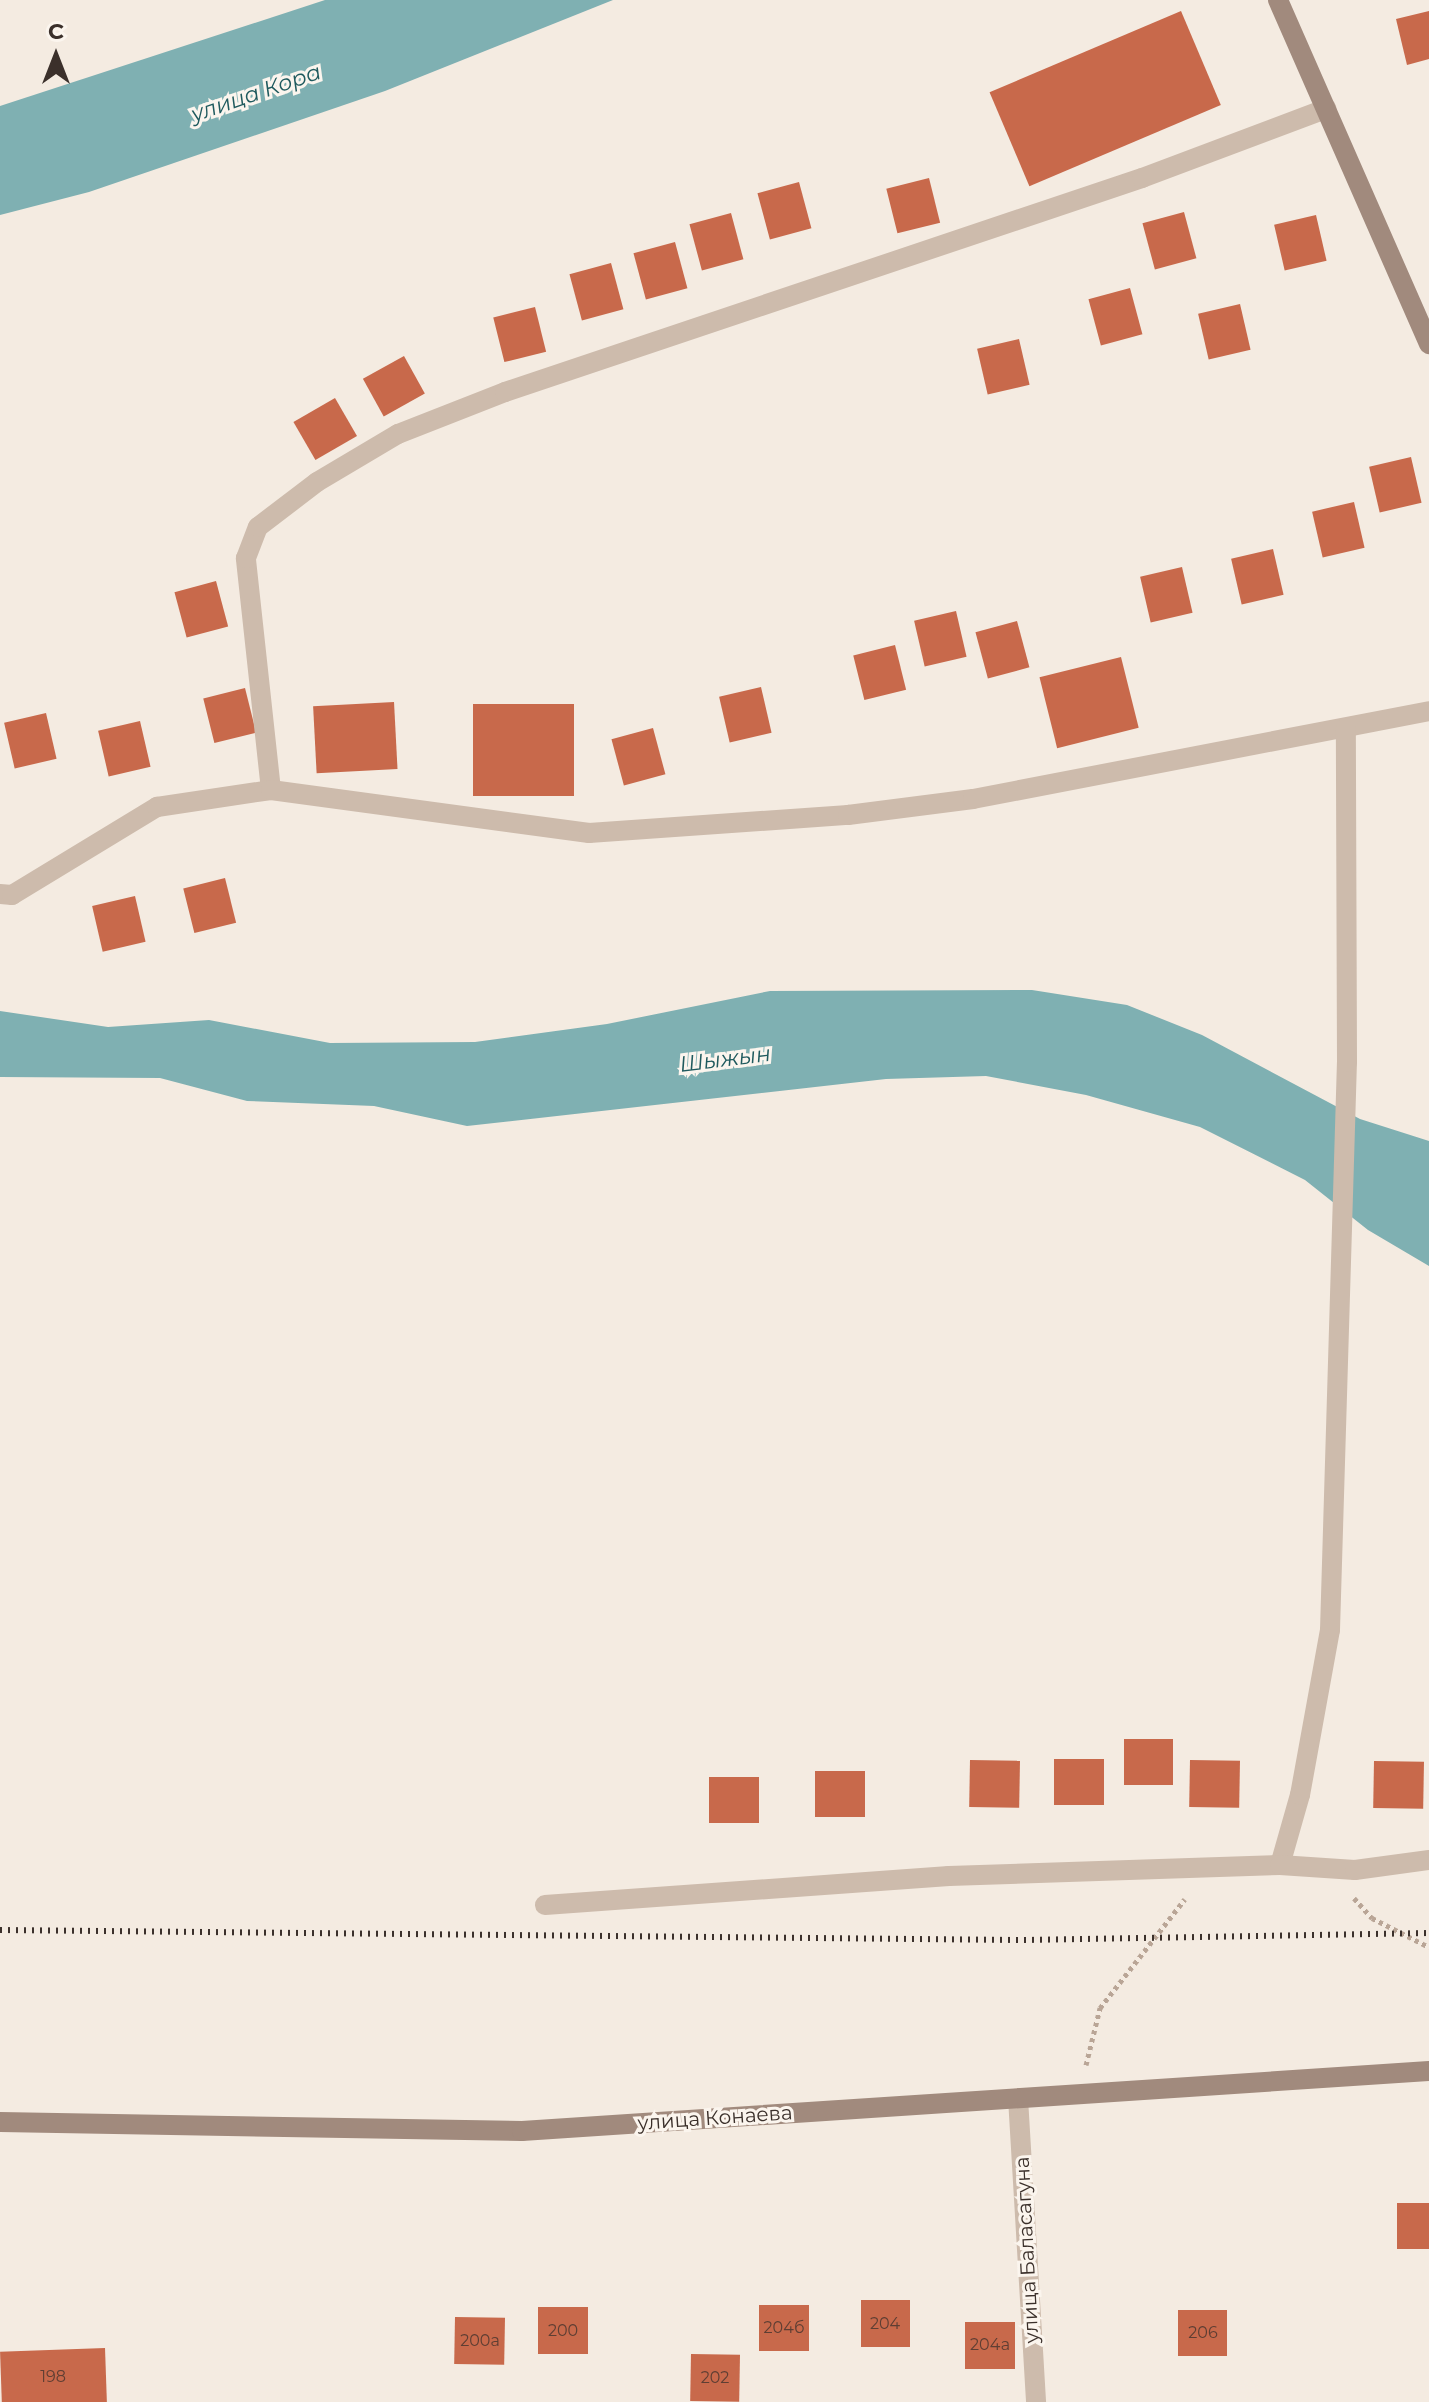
<!DOCTYPE html>
<html>
<head>
<meta charset="utf-8">
<style>
  body { margin:0 }
  #map { position:relative; width:1429px; height:2402px; overflow:hidden; background:#f4ebe1; font-family:Montserrat,sans-serif }
  div>[style] { position:absolute }
  .water>* { inset:0; background:#7fb0b2 }
  .building>* { inset:0; background:#c8694b; transform-origin:0 0 }
  .path>* { height:5px; margin-top:-2.5px; transform-origin:0; background:repeating-linear-gradient(90deg,#b9a596 0 4px,transparent 0 8px) }
  .street>* { height:20px; margin:-10px; padding:0 10px; transform-origin:10px; border-radius:10px; background:#cdbbac }
  .secondary>* { height:20px; margin:-10px; padding:0 10px; transform-origin:10px; border-radius:10px; background:#a18a7d }
  .rail>* { height:6px; margin-top:-3px; transform-origin:0; background:repeating-linear-gradient(90deg,#3b302b 0 2px,transparent 0 8px) }
  span { translate:-50% -50%; white-space:nowrap; text-align:center; line-height:1.15; -webkit-text-stroke:6px #fbf5ee; paint-order:stroke }
  .number-label { font-size:16px; color:#5e3e33 }
  .number-label span { -webkit-text-stroke-width:0 }
  .street-label { font-size:20px; color:#3b302b }
  .water-label { font-size:22px; color:#1f5a5e; font-style:italic }
  .north { position:absolute; left:16px; top:16px; width:80px; height:80px; -webkit-text-stroke:6px #fbf5ee; paint-order:stroke; rotate:0deg; font-size:22px; font-weight:700; line-height:32px; text-align:center; color:#3b302b }
  .north::after { content:''; display:block; margin:auto; width:28px; height:36px; background:#3b302b; clip-path:polygon(50% 0,100% 100%,50% 72%,0 100%) }
</style>
</head>
<body>
<div id="map">
  <div class="water">
    <div style="clip-path:polygon(325px 0,613px 0,385px 91px,89px 192px,0 215px,0 106px)"></div>
    <div style="clip-path:polygon(1032px 990px,1127px 1005px,1202px 1035px,1360px 1119px,1429px 1141px,1429px 1266px,1368px 1230px,1305px 1180px,1200px 1127px,1086px 1095px,986px 1076px,886px 1079px,467px 1126px,374px 1106px,247px 1101px,160px 1078px,0 1077px,0 1011px,108px 1027px,209px 1020px,330px 1043px,475px 1042px,607px 1024px,770px 991px)"></div>
  </div>
  <div class="building">
    <div style="left:1181px;top:11px;width:102px;height:208px;rotate:67deg"></div>
    <div style="clip-path:polygon(1429px 11px,1429px 59px,1407px 65px,1396px 19px)"></div>
    <div style="left:929px;top:178px;width:46px;height:44px;rotate:76deg"></div>
    <div style="left:799px;top:182px;width:48px;height:43px;rotate:75deg"></div>
    <div style="left:1184px;top:212px;width:48px;height:43px;rotate:75deg"></div>
    <div style="left:731px;top:213px;width:48px;height:43px;rotate:75deg"></div>
    <div style="left:1316px;top:215px;width:47px;height:43px;rotate:77deg"></div>
    <div style="left:675px;top:242px;width:48px;height:43px;rotate:75deg"></div>
    <div style="left:611px;top:263px;width:48px;height:43px;rotate:75deg"></div>
    <div style="left:1130px;top:288px;width:48px;height:43px;rotate:75deg"></div>
    <div style="left:1240px;top:304px;width:47px;height:43px;rotate:77deg"></div>
    <div style="left:535px;top:307px;width:46px;height:43px;rotate:76deg"></div>
    <div style="left:1019px;top:339px;width:47px;height:43px;rotate:77deg"></div>
    <div style="left:404px;top:356px;width:43px;height:47px;rotate:61deg"></div>
    <div style="left:335px;top:398px;width:44px;height:48px;rotate:60deg"></div>
    <div style="left:1411px;top:457px;width:47px;height:43px;rotate:77deg"></div>
    <div style="left:1354px;top:502px;width:47px;height:43px;rotate:77deg"></div>
    <div style="left:1273px;top:549px;width:47px;height:43px;rotate:77deg"></div>
    <div style="left:1182px;top:567px;width:47px;height:43px;rotate:77deg"></div>
    <div style="left:216px;top:581px;width:47px;height:43px;rotate:75deg"></div>
    <div style="left:956px;top:611px;width:47px;height:43px;rotate:77deg"></div>
    <div style="left:1017px;top:621px;width:48px;height:43px;rotate:75deg"></div>
    <div style="left:895px;top:645px;width:46px;height:43px;rotate:76deg"></div>
    <div style="left:1121px;top:657px;width:73px;height:84px;rotate:76deg"></div>
    <div style="left:761px;top:687px;width:47px;height:43px;rotate:77deg"></div>
    <div style="left:245px;top:688px;width:46px;height:43px;rotate:76deg"></div>
    <div style="left:394px;top:702px;width:67px;height:81px;rotate:87deg"></div>
    <div style="left:473px;top:704px;width:101px;height:92px"></div>
    <div style="left:46px;top:713px;width:47px;height:43px;rotate:77deg"></div>
    <div style="left:140px;top:721px;width:47px;height:43px;rotate:77deg"></div>
    <div style="left:653px;top:728px;width:48px;height:43px;rotate:75deg"></div>
    <div style="left:225px;top:878px;width:46px;height:43px;rotate:76deg"></div>
    <div style="left:135px;top:896px;width:47px;height:44px;rotate:77deg"></div>
    <div style="left:1124px;top:1739px;width:49px;height:46px"></div>
    <div style="left:1054px;top:1759px;width:50px;height:46px"></div>
    <div style="left:970px;top:1760px;width:50px;height:47px;rotate:1deg"></div>
    <div style="left:1190px;top:1760px;width:50px;height:47px;rotate:1deg"></div>
    <div style="left:1374px;top:1761px;width:50px;height:47px;rotate:1deg"></div>
    <div style="left:815px;top:1771px;width:50px;height:46px"></div>
    <div style="left:709px;top:1777px;width:50px;height:46px"></div>
    <div style="left:1397px;top:2203px;width:32px;height:46px"></div>
    <div style="left:861px;top:2300px;width:49px;height:47px"></div>
    <div style="left:759px;top:2305px;width:50px;height:46px"></div>
    <div style="left:538px;top:2307px;width:50px;height:47px"></div>
    <div style="left:1178px;top:2310px;width:49px;height:46px"></div>
    <div style="left:455px;top:2317px;width:50px;height:47px;rotate:1deg"></div>
    <div style="left:965px;top:2322px;width:50px;height:47px"></div>
    <div style="left:105px;top:2348px;width:54px;height:105px;rotate:88deg"></div>
    <div style="left:691px;top:2354px;width:49px;height:47px;rotate:1deg"></div>
  </div>
  <div class="path">
    <div style="left:1354px;top:1898px;width:27px;rotate:48deg"></div>
    <div style="left:1372px;top:1918px;width:64px;rotate:27deg"></div>
    <div style="left:1086px;top:2065px;width:59px;rotate:-76.2deg"></div>
    <div style="left:1100px;top:2008px;width:138px;rotate:-52.1deg"></div>
  </div>
  <div class="street">
    <div style="left:271px;top:790px;width:233px;rotate:-96.2deg"></div>
    <div style="left:246px;top:558px;width:33px;rotate:-69deg"></div>
    <div style="left:258px;top:527px;width:74px;rotate:-37.3deg"></div>
    <div style="left:317px;top:482px;width:94px;rotate:-30.7deg"></div>
    <div style="left:398px;top:434px;width:115px;rotate:-21.4deg"></div>
    <div style="left:505px;top:392px;width:672px;rotate:-18.57deg"></div>
    <div style="left:1142px;top:178px;width:197px;rotate:-20.6deg"></div>
    <div style="left:0;top:894px;width:12px;rotate:5deg"></div>
    <div style="left:12px;top:895px;width:170px;rotate:-31.3deg"></div>
    <div style="left:157px;top:807px;width:115px;rotate:-8.5deg"></div>
    <div style="left:271px;top:790px;width:321px;rotate:7.7deg"></div>
    <div style="left:589px;top:833px;width:260px;rotate:-4deg"></div>
    <div style="left:848px;top:815px;width:126px;rotate:-7.3deg"></div>
    <div style="left:973px;top:799px;width:464px;rotate:-10.9deg"></div>
    <div style="left:1280px;top:1865px;width:73px;rotate:-74.1deg"></div>
    <div style="left:1300px;top:1795px;width:168px;rotate:-79.7deg"></div>
    <div style="left:1330px;top:1630px;width:568px;rotate:-88.29deg"></div>
    <div style="left:1347px;top:1062px;width:334px;rotate:-90.2deg"></div>
    <div style="left:545px;top:1905px;width:405px;rotate:-4.1deg"></div>
    <div style="left:949px;top:1876px;width:331px;rotate:-1.9deg"></div>
    <div style="left:1280px;top:1865px;width:75px;rotate:3.8deg"></div>
    <div style="left:1355px;top:1870px;width:75px;rotate:-7.7deg"></div>
    <div style="left:1018px;top:2098px;width:305px;rotate:86.6deg"></div>
  </div>
  <div class="secondary">
    <div style="left:1278px;top:0;width:376px;rotate:66.3deg"></div>
    <div style="left:0;top:2122px;width:522px;rotate:0.99deg"></div>
    <div style="left:522px;top:2131px;width:909px;rotate:-3.78deg"></div>
  </div>
  <div class="rail">
    <div style="left:0;top:1930px;width:1024px;rotate:0.56deg"></div>
    <div style="left:1024px;top:1940px;width:405px;rotate:-1deg"></div>
  </div>
  <div class="number-label">
    <span style="left:885px;top:2324px">204</span>
    <span style="left:784px;top:2328px">204б</span>
    <span style="left:563px;top:2331px">200</span>
    <span style="left:1203px;top:2333px">206</span>
    <span style="left:480px;top:2341px">200а</span>
    <span style="left:990px;top:2345px">204а</span>
    <span style="left:53px;top:2377px">198</span>
    <span style="left:715px;top:2378px">202</span>
  </div>
  <div class="street-label">
    <span style="left:715px;top:2118px;rotate:-4deg">улица Конаева</span>
    <span style="left:1027px;top:2250px;rotate:-93deg">улица Баласагуна</span>
  </div>
  <div class="water-label">
    <span style="left:256px;top:93px;rotate:-19deg">улица Кора</span>
    <span style="left:725px;top:1059px;rotate:-7deg">Шыжын</span>
  </div>
  <div class="north">С</div>
</div>
</body>
</html>
